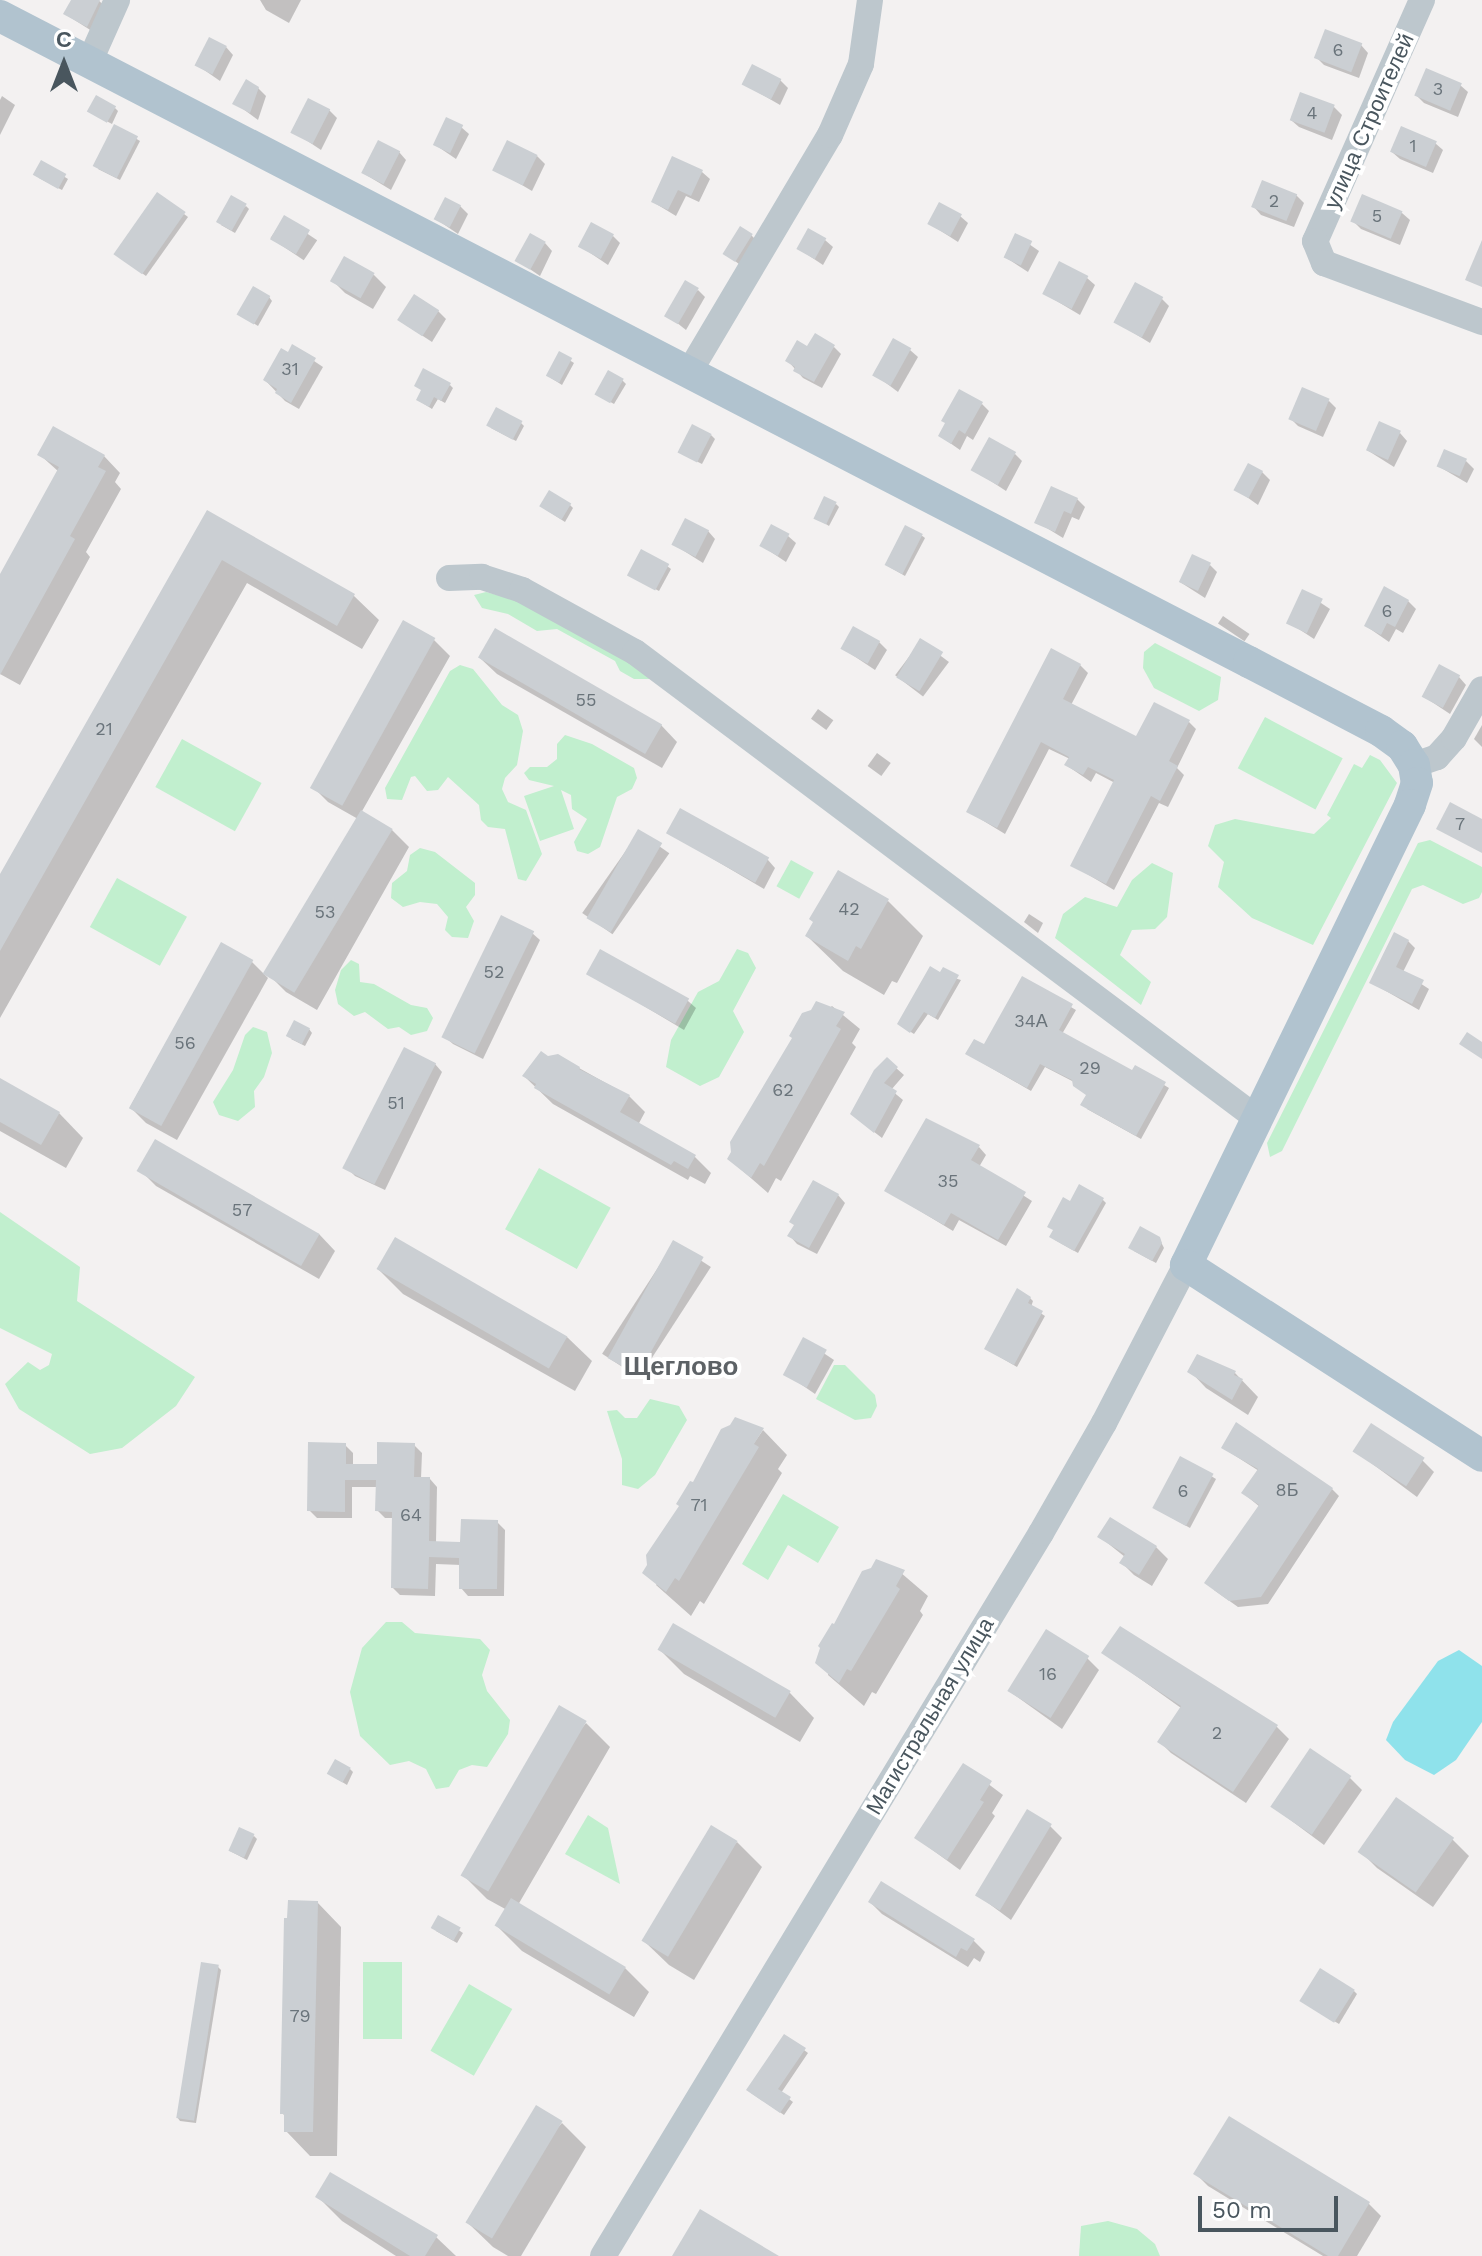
<!DOCTYPE html>
<html>
<head>
<meta charset="utf-8">
<style>
  body { margin:0 }
  #map { position:relative; width:1482px; height:2256px; overflow:hidden; background:#f3f1f1; font-family:"Work Sans",sans-serif }
  div>[style] { position:absolute }
  .green>* { inset:0; background:#c1efce; transform-origin:0 0 }
  .water>* { inset:0; background:#8fe2eb }
  .shadow>* { inset:0; background:#0003; transform-origin:0 0 }
  .building>* { inset:0; background:#cbcfd3; transform-origin:0 0 }
  .minor>* { height:26px; margin:-13px; padding:0 13px; transform-origin:13px; border-radius:13px; background:#bdc7cd }
  .major>* { height:32px; margin:-16px; padding:0 16px; transform-origin:16px; border-radius:16px; background:#b1c3cf }
  span { translate:-50% -50%; white-space:nowrap; text-align:center; line-height:1.15; -webkit-text-stroke:8px #fff; paint-order:stroke }
  .number-label { font-size:18px; color:#6a747b }
  .number-label span { -webkit-text-stroke-width:0 }
  .street-label { font-size:22px; color:#49565e }
  .quarter-label { font-size:26px; color:#5d6266; font-weight:700 }
  .north { position:absolute; left:24px; top:24px; width:80px; height:80px; -webkit-text-stroke:6px #fff; paint-order:stroke; rotate:0deg; font-size:22px; font-weight:700; line-height:32px; text-align:center; color:#49565e }
  .north::after { content:''; display:block; margin:auto; width:28px; height:36px; background:#49565e; clip-path:polygon(50% 0,100% 100%,50% 72%,0 100%) }
  .scale { position:absolute; left:1198px; top:2196px; width:140px; height:36px; box-sizing:border-box; border:4px solid #49565e; border-top:0; padding-left:10px; font-size:24px; line-height:28px; white-space:nowrap; color:#49565e; -webkit-text-stroke:6px #fff; paint-order:stroke }
</style>
</head>
<body>
<div id="map">
  <div class="green">
    <div style="clip-path:polygon(486px 592px,519px 601px,633px 661px,650px 679px,634px 679px,620px 671px,615px 661px,557px 629px,537px 631px,508px 614px,482px 608px,474px 595px)"></div>
    <div style="clip-path:polygon(1155px 643px,1221px 677px,1218px 700px,1199px 711px,1154px 688px,1143px 668px,1144px 652px)"></div>
    <div style="clip-path:polygon(460px 665px,473px 669px,502px 705px,518px 715px,523px 731px,517px 765px,505px 778px,502px 789px,508px 802px,526px 810px,542px 854px,526px 881px,518px 879px,505px 829px,488px 827px,481px 820px,479px 805px,448px 777px,438px 790px,427px 791px,415px 776px,411px 777px,402px 800px,387px 799px,385px 788px,450px 671px)"></div>
    <div style="left:1265px;top:717px;width:88px;height:58px;rotate:28deg"></div>
    <div style="clip-path:polygon(565px 735px,592px 744px,634px 768px,637px 778px,632px 789px,617px 797px,600px 847px,588px 854px,577px 851px,574px 842px,587px 819px,572px 809px,571px 795px,561px 790px,574px 829px,540px 841px,524px 796px,554px 786px,529px 780px,524px 773px,530px 767px,547px 767px,557px 759px,557px 744px)"></div>
    <div style="left:182px;top:739px;width:91px;height:55px;rotate:29deg"></div>
    <div style="clip-path:polygon(1370px 755px,1380px 760px,1397px 783px,1313px 945px,1252px 918px,1218px 887px,1224px 862px,1208px 846px,1215px 825px,1235px 819px,1314px 834px,1331px 818px,1327px 815px,1354px 764px,1362px 768px)"></div>
    <div style="clip-path:polygon(1430px 840px,1482px 867px,1482px 892px,1479px 898px,1463px 904px,1423px 885px,1412px 889px,1282px 1151px,1270px 1157px,1267px 1143px,1418px 843px)"></div>
    <div style="clip-path:polygon(420px 848px,435px 852px,475px 883px,475px 895px,466px 907px,474px 921px,468px 938px,452px 937px,445px 930px,448px 917px,437px 904px,420px 902px,403px 907px,391px 898px,392px 883px,407px 871px,410px 855px)"></div>
    <div style="left:791px;top:860px;width:26px;height:30px;rotate:29deg"></div>
    <div style="clip-path:polygon(1152px 863px,1173px 873px,1167px 917px,1155px 929px,1132px 930px,1120px 955px,1151px 982px,1141px 1005px,1055px 938px,1063px 914px,1085px 897px,1117px 907px,1132px 880px)"></div>
    <div style="left:117px;top:878px;width:80px;height:56px;rotate:29deg"></div>
    <div style="clip-path:polygon(737px 949px,748px 953px,756px 968px,733px 1011px,744px 1032px,719px 1077px,700px 1086px,666px 1067px,671px 1040px,698px 992px,719px 981px)"></div>
    <div style="clip-path:polygon(351px 960px,359px 964px,360px 982px,374px 984px,411px 1005px,427px 1008px,433px 1018px,427px 1031px,411px 1035px,399px 1027px,388px 1029px,365px 1012px,354px 1016px,338px 1004px,335px 990px,341px 970px)"></div>
    <div style="clip-path:polygon(253px 1027px,267px 1032px,272px 1053px,264px 1077px,254px 1091px,255px 1107px,238px 1121px,219px 1115px,213px 1102px,233px 1070px,245px 1035px)"></div>
    <div style="left:539px;top:1168px;width:82px;height:70px;rotate:29deg"></div>
    <div style="clip-path:polygon(0 1212px,80px 1267px,77px 1301px,195px 1377px,176px 1406px,122px 1448px,90px 1454px,19px 1409px,5px 1384px,28px 1362px,40px 1370px,49px 1365px,52px 1354px,0 1328px)"></div>
    <div style="clip-path:polygon(834px 1365px,845px 1365px,875px 1395px,877px 1406px,871px 1418px,855px 1420px,816px 1399px)"></div>
    <div style="clip-path:polygon(650px 1399px,679px 1406px,687px 1420px,655px 1475px,638px 1489px,622px 1485px,622px 1459px,607px 1411px,617px 1410px,625px 1418px,637px 1418px)"></div>
    <div style="clip-path:polygon(783px 1494px,839px 1527px,818px 1563px,788px 1545px,768px 1580px,742px 1564px)"></div>
    <div style="clip-path:polygon(386px 1622px,402px 1622px,415px 1633px,480px 1639px,490px 1650px,482px 1675px,487px 1691px,510px 1720px,508px 1734px,487px 1767px,472px 1765px,459px 1770px,449px 1787px,436px 1789px,426px 1769px,409px 1761px,390px 1765px,360px 1736px,350px 1692px,362px 1648px)"></div>
    <div style="clip-path:polygon(588px 1815px,608px 1828px,620px 1884px,565px 1854px)"></div>
    <div style="left:363px;top:1962px;width:39px;height:77px"></div>
    <div style="left:469px;top:1984px;width:50px;height:77px;rotate:30deg"></div>
    <div style="clip-path:polygon(1108px 2221px,1137px 2229px,1155px 2244px,1160px 2256px,1079px 2256px,1081px 2226px)"></div>
  </div>
  <div class="water">
    <div style="clip-path:polygon(1459px 1650px,1482px 1666px,1482px 1722px,1456px 1760px,1434px 1775px,1405px 1760px,1386px 1740px,1393px 1722px,1438px 1661px)"></div>
  </div>
  <div class="shadow">
    <div style="clip-path:polygon(73px 0,98px 0,107px 8px,95px 33px,65px 14px)"></div>
    <div style="clip-path:polygon(260px 0,301px 0,289px 23px,266px 10px)"></div>
    <div style="clip-path:polygon(1361px 45px,1368px 53px,1359px 78px,1324px 65px,1316px 57px)"></div>
    <div style="clip-path:polygon(226px 47px,233px 55px,220px 81px,197px 65px)"></div>
    <div style="clip-path:polygon(780px 80px,788px 88px,780px 105px,744px 84px)"></div>
    <div style="clip-path:polygon(1460px 85px,1468px 92px,1458px 117px,1424px 103px,1416px 95px)"></div>
    <div style="clip-path:polygon(258px 88px,266px 96px,258px 120px,235px 103px)"></div>
    <div style="clip-path:polygon(1301px 94px,1334px 107px,1342px 115px,1332px 140px,1299px 127px,1291px 120px)"></div>
    <div style="clip-path:polygon(2px 96px,15px 105px,0 135px,0 100px)"></div>
    <div style="clip-path:polygon(115px 108px,118px 111px,112px 124px,93px 114px)"></div>
    <div style="clip-path:polygon(329px 110px,337px 118px,321px 150px,294px 132px)"></div>
    <div style="clip-path:polygon(115px 126px,140px 141px,120px 180px,98px 169px)"></div>
    <div style="clip-path:polygon(461px 127px,469px 134px,456px 159px,434px 144px)"></div>
    <div style="clip-path:polygon(1435px 143px,1443px 150px,1433px 173px,1400px 159px,1392px 152px)"></div>
    <div style="clip-path:polygon(399px 152px,406px 160px,391px 190px,363px 173px)"></div>
    <div style="clip-path:polygon(537px 156px,545px 164px,532px 191px,495px 169px)"></div>
    <div style="clip-path:polygon(673px 158px,702px 172px,710px 179px,699px 202px,686px 196px,676px 216px,653px 202px)"></div>
    <div style="clip-path:polygon(42px 163px,68px 179px,62px 190px,39px 178px)"></div>
    <div style="clip-path:polygon(1296px 195px,1304px 203px,1294px 227px,1261px 215px,1254px 207px)"></div>
    <div style="clip-path:polygon(246px 206px,249px 209px,235px 233px,221px 225px)"></div>
    <div style="clip-path:polygon(460px 206px,468px 214px,458px 234px,436px 219px)"></div>
    <div style="clip-path:polygon(1402px 213px,1410px 220px,1400px 245px,1361px 229px,1353px 221px)"></div>
    <div style="clip-path:polygon(184px 214px,188px 217px,146px 276px,119px 257px)"></div>
    <div style="clip-path:polygon(960px 216px,968px 223px,958px 242px,930px 224px)"></div>
    <div style="left:284px;top:218px;width:40px;height:24px;rotate:34deg"></div>
    <div style="clip-path:polygon(751px 235px,759px 243px,744px 268px,726px 254px)"></div>
    <div style="clip-path:polygon(1016px 235px,1039px 251px,1028px 272px,1005px 257px)"></div>
    <div style="clip-path:polygon(613px 236px,620px 243px,608px 265px,580px 246px)"></div>
    <div style="clip-path:polygon(825px 240px,833px 247px,823px 265px,799px 249px)"></div>
    <div style="clip-path:polygon(545px 243px,552px 251px,540px 276px,518px 261px)"></div>
    <div style="clip-path:polygon(374px 275px,386px 287px,373px 309px,345px 293px,333px 281px)"></div>
    <div style="clip-path:polygon(1087px 278px,1095px 285px,1080px 315px,1045px 294px)"></div>
    <div style="clip-path:polygon(698px 290px,705px 297px,686px 330px,667px 315px)"></div>
    <div style="clip-path:polygon(269px 297px,272px 301px,258px 326px,242px 316px)"></div>
    <div style="clip-path:polygon(1161px 298px,1169px 306px,1150px 343px,1116px 322px)"></div>
    <div style="clip-path:polygon(438px 311px,446px 319px,432px 342px,400px 321px)"></div>
    <div style="clip-path:polygon(293px 347px,323px 367px,299px 409px,285px 401px,265px 380px)"></div>
    <div style="clip-path:polygon(834px 347px,841px 354px,822px 388px,803px 378px,788px 361px)"></div>
    <div style="clip-path:polygon(910px 350px,918px 357px,898px 392px,874px 374px)"></div>
    <div style="clip-path:polygon(560px 354px,574px 363px,562px 385px,551px 378px)"></div>
    <div style="clip-path:polygon(622px 380px,626px 384px,614px 404px,600px 396px)"></div>
    <div style="clip-path:polygon(450px 385px,453px 388px,445px 403px,438px 399px,432px 409px,418px 400px)"></div>
    <div style="clip-path:polygon(1329px 401px,1336px 408px,1323px 437px,1298px 426px,1290px 418px)"></div>
    <div style="clip-path:polygon(982px 404px,989px 411px,973px 440px,967px 436px,960px 450px,940px 436px,947px 423px)"></div>
    <div style="clip-path:polygon(521px 423px,524px 426px,516px 441px,491px 428px)"></div>
    <div style="clip-path:polygon(1400px 433px,1407px 441px,1394px 467px,1367px 450px)"></div>
    <div style="clip-path:polygon(711px 435px,715px 439px,702px 464px,684px 455px)"></div>
    <div style="clip-path:polygon(39px 454px,104px 456px,120px 473px,115px 482px,121px 489px,86px 552px,90px 557px,20px 685px,0 674px,0 578px,59px 472px)"></div>
    <div style="clip-path:polygon(1015px 454px,1022px 461px,1006px 491px,974px 470px)"></div>
    <div style="clip-path:polygon(1466px 461px,1474px 469px,1467px 483px,1438px 466px)"></div>
    <div style="clip-path:polygon(1262px 472px,1270px 480px,1258px 505px,1237px 490px)"></div>
    <div style="clip-path:polygon(1077px 499px,1085px 507px,1079px 520px,1072px 517px,1063px 538px,1037px 522px)"></div>
    <div style="clip-path:polygon(836px 504px,839px 507px,829px 526px,816px 518px)"></div>
    <div style="clip-path:polygon(570px 505px,573px 508px,565px 522px,545px 509px)"></div>
    <div style="clip-path:polygon(208px 513px,354px 596px,379px 620px,362px 649px,247px 583px,0 1018px,0 878px)"></div>
    <div style="clip-path:polygon(708px 531px,715px 539px,703px 563px,673px 544px)"></div>
    <div style="clip-path:polygon(921px 535px,925px 538px,905px 576px,886px 565px)"></div>
    <div style="clip-path:polygon(788px 536px,796px 543px,786px 562px,762px 546px)"></div>
    <div style="clip-path:polygon(1210px 565px,1217px 572px,1205px 598px,1180px 582px)"></div>
    <div style="clip-path:polygon(667px 566px,671px 569px,659px 591px,633px 577px)"></div>
    <div style="clip-path:polygon(1303px 591px,1330px 609px,1314px 639px,1288px 622px)"></div>
    <div style="clip-path:polygon(1408px 601px,1416px 609px,1403px 633px,1396px 629px,1389px 642px,1366px 626px)"></div>
    <div style="left:1223px;top:616px;width:32px;height:9px;rotate:34deg"></div>
    <div style="clip-path:polygon(404px 623px,434px 640px,450px 656px,361px 813px,392px 830px,409px 847px,317px 1010px,286px 992px,270px 976px,358px 819px,328px 802px,312px 786px)"></div>
    <div style="left:921px;top:641px;width:35px;height:43px;rotate:37deg"></div>
    <div style="clip-path:polygon(879px 642px,887px 650px,875px 670px,842px 648px)"></div>
    <div style="clip-path:polygon(480px 658px,661px 725px,677px 742px,662px 768px,497px 674px)"></div>
    <div style="clip-path:polygon(1080px 665px,1088px 673px,1071px 705px,1137px 739px,1189px 722px,1196px 729px,1177px 768px,1184px 775px,1168px 807px,1159px 803px,1114px 890px,1072px 865px,1115px 783px,1096px 773px,1091px 782px,1066px 765px,1070px 759px,1049px 749px,1005px 834px,969px 812px)"></div>
    <div style="clip-path:polygon(1459px 677px,1466px 685px,1450px 714px,1423px 696px)"></div>
    <div style="left:818px;top:709px;width:19px;height:12px;rotate:36deg"></div>
    <div style="clip-path:polygon(1482px 725px,1482px 747px,1474px 739px)"></div>
    <div style="left:877px;top:753px;width:17px;height:16px;rotate:36deg"></div>
    <div style="left:639px;top:832px;width:37px;height:99px;rotate:35deg"></div>
    <div style="clip-path:polygon(669px 833px,768px 860px,775px 868px,764px 889px)"></div>
    <div style="clip-path:polygon(888px 901px,923px 936px,897px 983px,892px 981px,884px 995px,843px 971px,807px 936px)"></div>
    <div style="clip-path:polygon(1029px 914px,1043px 923px,1038px 933px,1024px 922px)"></div>
    <div style="clip-path:polygon(532px 933px,540px 940px,483px 1059px,453px 1044px,445px 1037px)"></div>
    <div style="clip-path:polygon(1408px 941px,1415px 948px,1403px 972px,1429px 989px,1419px 1010px,1372px 983px)"></div>
    <div style="clip-path:polygon(221px 945px,252px 962px,268px 978px,177px 1140px,146px 1123px,130px 1107px)"></div>
    <div style="clip-path:polygon(589px 973px,688px 1001px,696px 1008px,684px 1030px)"></div>
    <div style="clip-path:polygon(941px 974px,961px 980px,938px 1020px,928px 1014px,914px 1034px,903px 1027px)"></div>
    <div style="clip-path:polygon(1023px 979px,1076px 1010px,1062px 1034px,1133px 1073px,1136px 1068px,1169px 1088px,1141px 1139px,1087px 1109px,1088px 1096px,1074px 1082px,1045px 1067px,1031px 1091px,967px 1054px,985px 1047px)"></div>
    <div style="clip-path:polygon(832px 1006px,860px 1029px,852px 1043px,856px 1047px,781px 1181px,776px 1178px,768px 1193px,729px 1159px,794px 1038px)"></div>
    <div style="clip-path:polygon(309px 1029px,312px 1033px,305px 1046px,291px 1039px)"></div>
    <div style="clip-path:polygon(887px 1060px,904px 1075px,891px 1090px,903px 1100px,882px 1138px,860px 1121px)"></div>
    <div style="clip-path:polygon(435px 1064px,442px 1072px,385px 1190px,355px 1176px,347px 1168px)"></div>
    <div style="clip-path:polygon(530px 1066px,579px 1068px,629px 1096px,645px 1112px,638px 1125px,695px 1157px,711px 1173px,705px 1184px,690px 1176px,688px 1180px,553px 1104px,524px 1076px)"></div>
    <div style="clip-path:polygon(0 1080px,59px 1113px,83px 1138px,66px 1168px,0 1131px)"></div>
    <div style="clip-path:polygon(979px 1147px,986px 1155px,979px 1167px,1032px 1201px,1006px 1246px,959px 1220px,953px 1231px,887px 1191px)"></div>
    <div style="clip-path:polygon(140px 1170px,319px 1234px,335px 1251px,319px 1279px,156px 1186px)"></div>
    <div style="clip-path:polygon(838px 1195px,845px 1203px,817px 1254px,797px 1244px,790px 1236px)"></div>
    <div style="clip-path:polygon(1103px 1200px,1106px 1203px,1078px 1253px,1055px 1240px,1071px 1203px)"></div>
    <div style="clip-path:polygon(1159px 1238px,1164px 1248px,1156px 1263px,1134px 1251px)"></div>
    <div style="clip-path:polygon(395px 1240px,567px 1337px,592px 1361px,575px 1391px,403px 1294px,378px 1269px)"></div>
    <div style="left:674px;top:1243px;width:44px;height:132px;rotate:33deg"></div>
    <div style="clip-path:polygon(1030px 1298px,1033px 1301px,1031px 1307px,1045px 1316px,1017px 1367px,986px 1349px)"></div>
    <div style="clip-path:polygon(804px 1340px,834px 1360px,815px 1394px,786px 1374px)"></div>
    <div style="clip-path:polygon(1190px 1371px,1235px 1373px,1258px 1397px,1248px 1415px,1206px 1388px)"></div>
    <div style="clip-path:polygon(763px 1430px,787px 1455px,778px 1469px,782px 1473px,704px 1604px,700px 1601px,691px 1616px,656px 1585px)"></div>
    <div style="clip-path:polygon(345px 1445px,353px 1453px,353px 1466px,379px 1466px,414px 1445px,422px 1453px,421px 1479px,430px 1479px,437px 1487px,436px 1543px,462px 1544px,497px 1522px,505px 1530px,504px 1596px,468px 1596px,461px 1588px,461px 1565px,436px 1564px,435px 1596px,400px 1595px,393px 1588px,394px 1518px,385px 1518px,377px 1510px,378px 1487px,352px 1487px,352px 1518px,317px 1518px,309px 1510px)"></div>
    <div style="clip-path:polygon(1223px 1448px,1332px 1489px,1339px 1496px,1268px 1604px,1238px 1607px,1214px 1590px,1260px 1507px,1243px 1493px,1259px 1471px)"></div>
    <div style="clip-path:polygon(1355px 1451px,1422px 1460px,1434px 1472px,1417px 1497px)"></div>
    <div style="clip-path:polygon(1181px 1458px,1216px 1479px,1190px 1528px,1158px 1510px)"></div>
    <div style="clip-path:polygon(1100px 1537px,1156px 1547px,1168px 1559px,1152px 1586px,1134px 1575px,1122px 1563px,1125px 1557px)"></div>
    <div style="clip-path:polygon(893px 1566px,928px 1596px,920px 1611px,923px 1615px,876px 1694px,872px 1692px,864px 1706px,828px 1675px,835px 1627px)"></div>
    <div style="clip-path:polygon(660px 1650px,790px 1693px,814px 1718px,800px 1742px,684px 1674px)"></div>
    <div style="clip-path:polygon(1104px 1653px,1277px 1727px,1289px 1739px,1246px 1803px,1171px 1753px,1159px 1741px,1181px 1708px)"></div>
    <div style="clip-path:polygon(1087px 1658px,1099px 1670px,1062px 1729px,1009px 1691px)"></div>
    <div style="clip-path:polygon(586px 1723px,610px 1747px,518px 1905px,625px 1968px,649px 1992px,634px 2017px,522px 1951px,497px 1926px,507px 1910px,487px 1899px,462px 1874px)"></div>
    <div style="clip-path:polygon(963px 1765px,1003px 1795px,992px 1813px,995px 1816px,960px 1870px,916px 1838px)"></div>
    <div style="clip-path:polygon(350px 1769px,353px 1772px,347px 1785px,329px 1774px)"></div>
    <div style="clip-path:polygon(1350px 1778px,1362px 1790px,1324px 1845px,1273px 1807px)"></div>
    <div style="clip-path:polygon(1397px 1800px,1453px 1840px,1469px 1856px,1433px 1907px,1377px 1868px,1360px 1851px)"></div>
    <div style="clip-path:polygon(1050px 1826px,1062px 1838px,1011px 1920px,976px 1894px)"></div>
    <div style="clip-path:polygon(254px 1836px,257px 1839px,247px 1860px,230px 1851px)"></div>
    <div style="clip-path:polygon(737px 1842px,762px 1867px,694px 1980px,669px 1965px,644px 1941px)"></div>
    <div style="clip-path:polygon(317px 1902px,341px 1927px,337px 2156px,310px 2156px,286px 2131px,286px 2117px,282px 2113px,289px 1920px)"></div>
    <div style="clip-path:polygon(870px 1902px,973px 1940px,985px 1952px,980px 1962px,974px 1958px,968px 1967px,882px 1914px)"></div>
    <div style="clip-path:polygon(439px 1917px,463px 1933px,457px 1943px,436px 1931px)"></div>
    <div style="clip-path:polygon(218px 1967px,221px 1970px,196px 2123px,180px 2121px,177px 2117px)"></div>
    <div style="clip-path:polygon(1354px 1991px,1357px 1994px,1339px 2024px,1306px 2004px)"></div>
    <div style="clip-path:polygon(804px 2050px,808px 2053px,781px 2093px,793px 2102px,784px 2115px,751px 2093px)"></div>
    <div style="clip-path:polygon(1229px 2119px,1369px 2204px,1381px 2216px,1357px 2256px,1323px 2256px,1208px 2186px,1196px 2174px)"></div>
    <div style="clip-path:polygon(562px 2123px,586px 2147px,521px 2256px,508px 2256px,493px 2247px,468px 2223px)"></div>
    <div style="clip-path:polygon(318px 2197px,436px 2237px,456px 2256px,396px 2256px,342px 2221px)"></div>
  </div>
  <div class="building">
    <div style="clip-path:polygon(71px 0,100px 0,87px 27px,63px 14px)"></div>
    <div style="left:1325px;top:29px;width:40px;height:31px;rotate:21deg"></div>
    <div style="left:209px;top:37px;width:20px;height:32px;rotate:27deg"></div>
    <div style="left:752px;top:64px;width:33px;height:23px;rotate:27deg"></div>
    <div style="left:1426px;top:68px;width:39px;height:30px;rotate:23deg"></div>
    <div style="clip-path:polygon(246px 79px,259px 87px,250px 113px,232px 104px)"></div>
    <div style="left:1300px;top:92px;width:37px;height:30px;rotate:20deg"></div>
    <div style="left:96px;top:95px;width:23px;height:19px;rotate:29deg"></div>
    <div style="left:308px;top:98px;width:25px;height:39px;rotate:27deg"></div>
    <div style="left:446px;top:117px;width:19px;height:31px;rotate:25deg"></div>
    <div style="left:114px;top:124px;width:27px;height:47px;rotate:27deg"></div>
    <div style="left:1401px;top:126px;width:39px;height:28px;rotate:23deg"></div>
    <div style="left:378px;top:140px;width:25px;height:37px;rotate:27deg"></div>
    <div style="left:507px;top:140px;width:34px;height:34px;rotate:26deg"></div>
    <div style="clip-path:polygon(672px 156px,703px 170px,691px 196px,678px 190px,668px 210px,651px 202px)"></div>
    <div style="left:41px;top:160px;width:29px;height:17px;rotate:29deg"></div>
    <div style="left:1262px;top:180px;width:38px;height:29px;rotate:22deg"></div>
    <div style="left:157px;top:192px;width:35px;height:76px;rotate:35deg"></div>
    <div style="left:1362px;top:194px;width:44px;height:30px;rotate:23deg"></div>
    <div style="left:231px;top:195px;width:18px;height:31px;rotate:29deg"></div>
    <div style="left:445px;top:197px;width:18px;height:25px;rotate:27deg"></div>
    <div style="left:939px;top:202px;width:26px;height:25px;rotate:28deg"></div>
    <div style="left:284px;top:215px;width:30px;height:28px;rotate:30deg"></div>
    <div style="left:591px;top:222px;width:26px;height:28px;rotate:28deg"></div>
    <div style="left:740px;top:226px;width:15px;height:33px;rotate:32deg"></div>
    <div style="left:808px;top:228px;width:21px;height:24px;rotate:29deg"></div>
    <div style="left:530px;top:233px;width:18px;height:32px;rotate:29deg"></div>
    <div style="left:1015px;top:233px;width:19px;height:27px;rotate:25deg"></div>
    <div style="clip-path:polygon(1482px 240px,1482px 287px,1465px 280px)"></div>
    <div style="left:344px;top:256px;width:35px;height:29px;rotate:29deg"></div>
    <div style="left:1059px;top:261px;width:33px;height:37px;rotate:27deg"></div>
    <div style="left:685px;top:280px;width:16px;height:42px;rotate:30deg"></div>
    <div style="left:1135px;top:282px;width:32px;height:46px;rotate:28deg"></div>
    <div style="left:253px;top:286px;width:20px;height:33px;rotate:30deg"></div>
    <div style="left:414px;top:294px;width:30px;height:31px;rotate:33deg"></div>
    <div style="clip-path:polygon(815px 333px,835px 345px,814px 382px,793px 371px,795px 367px,785px 361px,797px 340px,807px 346px)"></div>
    <div style="left:893px;top:338px;width:21px;height:43px;rotate:29deg"></div>
    <div style="clip-path:polygon(292px 344px,316px 358px,291px 403px,275px 393px,277px 389px,263px 380px,281px 348px,288px 352px)"></div>
    <div style="left:559px;top:351px;width:15px;height:28px;rotate:28deg"></div>
    <div style="clip-path:polygon(423px 368px,451px 383px,441px 401px,434px 397px,429px 407px,416px 400px,421px 390px,414px 386px)"></div>
    <div style="left:608px;top:370px;width:18px;height:28px;rotate:29deg"></div>
    <div style="left:1302px;top:387px;width:30px;height:35px;rotate:23deg"></div>
    <div style="clip-path:polygon(959px 389px,983px 402px,965px 434px,959px 430px,951px 444px,938px 436px,945px 423px,941px 421px)"></div>
    <div style="left:496px;top:407px;width:30px;height:21px;rotate:28deg"></div>
    <div style="left:1379px;top:421px;width:24px;height:32px;rotate:24deg"></div>
    <div style="left:692px;top:424px;width:22px;height:32px;rotate:27deg"></div>
    <div style="clip-path:polygon(53px 426px,105px 455px,98px 467px,106px 471px,70px 536px,75px 539px,0 675px,0 574px,59px 467px,37px 455px)"></div>
    <div style="left:989px;top:437px;width:31px;height:38px;rotate:29deg"></div>
    <div style="left:1444px;top:449px;width:25px;height:19px;rotate:23deg"></div>
    <div style="left:1248px;top:463px;width:17px;height:31px;rotate:28deg"></div>
    <div style="clip-path:polygon(1051px 486px,1078px 498px,1071px 514px,1064px 511px,1055px 532px,1034px 523px)"></div>
    <div style="left:549px;top:490px;width:26px;height:19px;rotate:31deg"></div>
    <div style="left:824px;top:496px;width:14px;height:25px;rotate:25deg"></div>
    <div style="clip-path:polygon(207px 510px,355px 594px,337px 626px,222px 560px,0 951px,0 874px)"></div>
    <div style="left:685px;top:518px;width:27px;height:30px;rotate:27deg"></div>
    <div style="left:771px;top:524px;width:21px;height:25px;rotate:28deg"></div>
    <div style="left:905px;top:525px;width:20px;height:45px;rotate:27deg"></div>
    <div style="left:641px;top:549px;width:32px;height:30px;rotate:28deg"></div>
    <div style="left:1192px;top:554px;width:21px;height:31px;rotate:25deg"></div>
    <div style="clip-path:polygon(1384px 586px,1409px 600px,1395px 627px,1387px 623px,1381px 635px,1364px 626px)"></div>
    <div style="left:1302px;top:589px;width:23px;height:38px;rotate:25deg"></div>
    <div style="left:403px;top:620px;width:37px;height:192px;rotate:29deg"></div>
    <div style="left:853px;top:626px;width:31px;height:26px;rotate:29deg"></div>
    <div style="left:495px;top:628px;width:193px;height:34px;rotate:30deg"></div>
    <div style="left:920px;top:638px;width:27px;height:46px;rotate:31deg"></div>
    <div style="clip-path:polygon(1051px 648px,1081px 664px,1063px 699px,1136px 736px,1154px 702px,1190px 720px,1169px 761px,1178px 766px,1160px 801px,1151px 796px,1106px 884px,1070px 866px,1114px 780px,1088px 767px,1083px 775px,1064px 765px,1069px 757px,1041px 742px,997px 828px,966px 812px)"></div>
    <div style="left:1439px;top:664px;width:24px;height:37px;rotate:28deg"></div>
    <div style="clip-path:polygon(1450px 802px,1482px 819px,1482px 853px,1436px 829px)"></div>
    <div style="left:680px;top:808px;width:102px;height:29px;rotate:29deg"></div>
    <div style="left:361px;top:810px;width:37px;height:191px;rotate:31deg"></div>
    <div style="left:638px;top:829px;width:28px;height:103px;rotate:30deg"></div>
    <div style="clip-path:polygon(838px 870px,889px 899px,861px 949px,856px 946px,848px 961px,805px 936px,813px 922px,809px 919px)"></div>
    <div style="left:501px;top:915px;width:37px;height:136px;rotate:26deg"></div>
    <div style="clip-path:polygon(1394px 932px,1409px 940px,1396px 967px,1424px 980px,1412px 1004px,1369px 983px)"></div>
    <div style="left:221px;top:942px;width:37px;height:190px;rotate:29deg"></div>
    <div style="left:600px;top:949px;width:102px;height:29px;rotate:29deg"></div>
    <div style="clip-path:polygon(930px 966px,940px 972px,943px 967px,959px 975px,935px 1018px,924px 1012px,910px 1033px,897px 1024px)"></div>
    <div style="clip-path:polygon(1022px 976px,1073px 1004px,1059px 1030px,1132px 1070px,1135px 1065px,1166px 1082px,1136px 1136px,1080px 1105px,1086px 1095px,1073px 1086px,1072px 1080px,1040px 1064px,1027px 1088px,965px 1054px,974px 1039px,984px 1044px)"></div>
    <div style="clip-path:polygon(816px 1001px,845px 1012px,836px 1026px,841px 1029px,764px 1166px,760px 1163px,751px 1178px,727px 1159px,731px 1152px,730px 1142px,792px 1038px,789px 1036px,802px 1013px,811px 1010px)"></div>
    <div style="left:294px;top:1020px;width:18px;height:18px;rotate:27deg"></div>
    <div style="clip-path:polygon(1467px 1032px,1482px 1042px,1482px 1059px,1459px 1044px)"></div>
    <div style="left:404px;top:1047px;width:36px;height:136px;rotate:27deg"></div>
    <div style="clip-path:polygon(541px 1051px,548px 1056px,558px 1054px,580px 1067px,579px 1069px,630px 1095px,620px 1112px,696px 1155px,688px 1169px,674px 1161px,671px 1165px,534px 1088px,536px 1084px,522px 1076px)"></div>
    <div style="clip-path:polygon(887px 1057px,898px 1067px,884px 1083px,897px 1091px,874px 1133px,850px 1114px,874px 1070px)"></div>
    <div style="clip-path:polygon(0 1078px,60px 1112px,41px 1145px,0 1122px)"></div>
    <div style="clip-path:polygon(926px 1118px,980px 1145px,971px 1160px,1026px 1192px,998px 1240px,951px 1213px,944px 1225px,884px 1191px)"></div>
    <div style="left:155px;top:1139px;width:190px;height:37px;rotate:30deg"></div>
    <div style="clip-path:polygon(813px 1180px,839px 1194px,809px 1248px,787px 1236px,794px 1225px,789px 1222px)"></div>
    <div style="clip-path:polygon(1079px 1184px,1104px 1198px,1074px 1251px,1049px 1237px,1053px 1230px,1047px 1227px,1063px 1197px,1070px 1201px)"></div>
    <div style="clip-path:polygon(1140px 1226px,1160px 1237px,1162px 1243px,1152px 1261px,1128px 1248px)"></div>
    <div style="left:395px;top:1237px;width:199px;height:37px;rotate:30deg"></div>
    <div style="left:673px;top:1240px;width:35px;height:135px;rotate:29deg"></div>
    <div style="clip-path:polygon(1017px 1288px,1031px 1297px,1028px 1303px,1043px 1311px,1014px 1365px,984px 1349px)"></div>
    <div style="left:803px;top:1337px;width:27px;height:43px;rotate:28deg"></div>
    <div style="clip-path:polygon(1197px 1354px,1236px 1371px,1234px 1375px,1243px 1379px,1232px 1400px,1187px 1372px)"></div>
    <div style="clip-path:polygon(735px 1417px,764px 1428px,754px 1444px,759px 1447px,679px 1581px,675px 1578px,666px 1592px,642px 1573px,647px 1565px,646px 1555px,679px 1506px,676px 1504px,690px 1481px,693px 1482px,721px 1429px,730px 1425px)"></div>
    <div style="clip-path:polygon(1236px 1422px,1333px 1488px,1261px 1597px,1229px 1601px,1204px 1583px,1259px 1505px,1241px 1493px,1258px 1469px,1221px 1448px)"></div>
    <div style="left:1371px;top:1423px;width:64px;height:34px;rotate:33deg"></div>
    <div style="clip-path:polygon(308px 1442px,346px 1443px,346px 1464px,377px 1464px,377px 1442px,415px 1443px,414px 1477px,430px 1477px,429px 1541px,460px 1542px,461px 1519px,498px 1520px,497px 1589px,459px 1589px,459px 1558px,429px 1557px,428px 1589px,391px 1588px,392px 1512px,375px 1511px,376px 1480px,345px 1480px,345px 1512px,307px 1511px)"></div>
    <div style="left:1180px;top:1456px;width:38px;height:59px;rotate:28deg"></div>
    <div style="clip-path:polygon(1110px 1517px,1157px 1546px,1139px 1575px,1119px 1563px,1125px 1554px,1097px 1537px)"></div>
    <div style="clip-path:polygon(876px 1559px,905px 1570px,896px 1586px,900px 1589px,851px 1671px,847px 1669px,839px 1683px,815px 1663px,820px 1648px,818px 1646px,832px 1623px,834px 1624px,862px 1571px,871px 1568px)"></div>
    <div style="left:673px;top:1623px;width:136px;height:31px;rotate:30deg"></div>
    <div style="clip-path:polygon(1120px 1626px,1278px 1725px,1233px 1792px,1157px 1742px,1181px 1706px,1101px 1653px)"></div>
    <div style="left:1046px;top:1629px;width:51px;height:73px;rotate:32deg"></div>
    <div style="left:559px;top:1705px;width:32px;height:197px;rotate:30deg"></div>
    <div style="left:1310px;top:1748px;width:50px;height:71px;rotate:34deg"></div>
    <div style="left:335px;top:1759px;width:18px;height:17px;rotate:29deg"></div>
    <div style="clip-path:polygon(963px 1763px,992px 1781px,980px 1800px,984px 1802px,947px 1860px,914px 1838px)"></div>
    <div style="left:1396px;top:1797px;width:71px;height:67px;rotate:35deg"></div>
    <div style="left:1027px;top:1809px;width:29px;height:101px;rotate:31deg"></div>
    <div style="left:711px;top:1825px;width:31px;height:135px;rotate:31deg"></div>
    <div style="left:239px;top:1827px;width:17px;height:26px;rotate:24deg"></div>
    <div style="clip-path:polygon(881px 1881px,975px 1939px,967px 1951px,961px 1948px,956px 1957px,868px 1902px)"></div>
    <div style="left:511px;top:1898px;width:134px;height:32px;rotate:31deg"></div>
    <div style="clip-path:polygon(288px 1900px,318px 1901px,313px 2132px,284px 2132px,284px 2114px,280px 2114px,284px 1918px,287px 1918px)"></div>
    <div style="left:438px;top:1915px;width:26px;height:15px;rotate:29deg"></div>
    <div style="left:201px;top:1962px;width:18px;height:158px;rotate:9deg"></div>
    <div style="left:1320px;top:1968px;width:41px;height:39px;rotate:32deg"></div>
    <div style="clip-path:polygon(784px 2034px,806px 2048px,778px 2089px,791px 2097px,780px 2113px,746px 2090px)"></div>
    <div style="left:536px;top:2105px;width:31px;height:137px;rotate:31deg"></div>
    <div style="clip-path:polygon(1229px 2116px,1370px 2202px,1338px 2256px,1328px 2256px,1193px 2174px)"></div>
    <div style="clip-path:polygon(330px 2172px,438px 2235px,425px 2256px,410px 2256px,315px 2197px)"></div>
    <div style="clip-path:polygon(700px 2209px,779px 2256px,672px 2256px)"></div>
  </div>
  <div class="minor">
    <div style="left:1422px;top:0;width:264px;rotate:113.9deg"></div>
    <div style="left:1315px;top:241px;width:24px;rotate:68deg"></div>
    <div style="left:1324px;top:263px;width:169px;rotate:20.5deg"></div>
    <div style="left:89px;top:63px;width:69px;rotate:-66deg"></div>
    <div style="left:688px;top:374px;width:278px;rotate:-59.3deg"></div>
    <div style="left:830px;top:135px;width:77px;rotate:-66.4deg"></div>
    <div style="left:861px;top:64px;width:65px;rotate:-82deg"></div>
    <div style="left:449px;top:578px;width:33px;rotate:-2deg"></div>
    <div style="left:482px;top:577px;width:42px;rotate:18deg"></div>
    <div style="left:522px;top:590px;width:129px;rotate:28.8deg"></div>
    <div style="left:635px;top:652px;width:779px;rotate:36.86deg"></div>
    <div style="left:1414px;top:765px;width:24px;rotate:-19deg"></div>
    <div style="left:1437px;top:757px;width:25px;rotate:-48deg"></div>
    <div style="left:1454px;top:738px;width:56px;rotate:-60.3deg"></div>
    <div style="left:603px;top:2256px;width:845px;rotate:-58.79deg"></div>
    <div style="left:1041px;top:1533px;width:127px;rotate:-60.2deg"></div>
    <div style="left:1104px;top:1423px;width:178px;rotate:-62.6deg"></div>
  </div>
  <div class="major">
    <div style="left:0;top:16px;width:1406px;rotate:27.35deg"></div>
    <div style="left:1249px;top:662px;width:149px;rotate:27.6deg"></div>
    <div style="left:1381px;top:731px;width:26px;rotate:36deg"></div>
    <div style="left:1402px;top:746px;width:22px;rotate:58deg"></div>
    <div style="left:1414px;top:765px;width:18px;rotate:81deg"></div>
    <div style="left:1417px;top:783px;width:23px;rotate:108deg"></div>
    <div style="left:1410px;top:805px;width:512px;rotate:115.96deg"></div>
    <div style="left:1186px;top:1265px;width:352px;rotate:32.8deg"></div>
  </div>
  <div class="number-label">
    <span style="left:1338px;top:50px">6</span>
    <span style="left:1438px;top:89px">3</span>
    <span style="left:1312px;top:113px">4</span>
    <span style="left:1413px;top:146px">1</span>
    <span style="left:1274px;top:201px">2</span>
    <span style="left:1377px;top:216px">5</span>
    <span style="left:290px;top:369px">31</span>
    <span style="left:1387px;top:611px">6</span>
    <span style="left:586px;top:700px">55</span>
    <span style="left:104px;top:729px">21</span>
    <span style="left:1460px;top:824px">7</span>
    <span style="left:849px;top:909px">42</span>
    <span style="left:325px;top:912px">53</span>
    <span style="left:494px;top:972px">52</span>
    <span style="left:1031px;top:1021px">34А</span>
    <span style="left:185px;top:1043px">56</span>
    <span style="left:1090px;top:1068px">29</span>
    <span style="left:783px;top:1090px">62</span>
    <span style="left:396px;top:1103px">51</span>
    <span style="left:948px;top:1181px">35</span>
    <span style="left:242px;top:1210px">57</span>
    <span style="left:1287px;top:1490px">8Б</span>
    <span style="left:1183px;top:1491px">6</span>
    <span style="left:699px;top:1505px">71</span>
    <span style="left:411px;top:1515px">64</span>
    <span style="left:1048px;top:1674px">16</span>
    <span style="left:1217px;top:1733px">2</span>
    <span style="left:300px;top:2016px">79</span>
  </div>
  <div class="street-label">
    <span style="left:1369px;top:121px;rotate:-66deg">улица Строителей</span>
    <span style="left:930px;top:1716px;rotate:-59deg">Магистральная улица</span>
  </div>
  <div class="quarter-label">
    <span style="left:681px;top:1367px">Щеглово</span>
  </div>
  <div class="north">С</div>
  <div class="scale">50 m</div>
</div>
</body>
</html>
